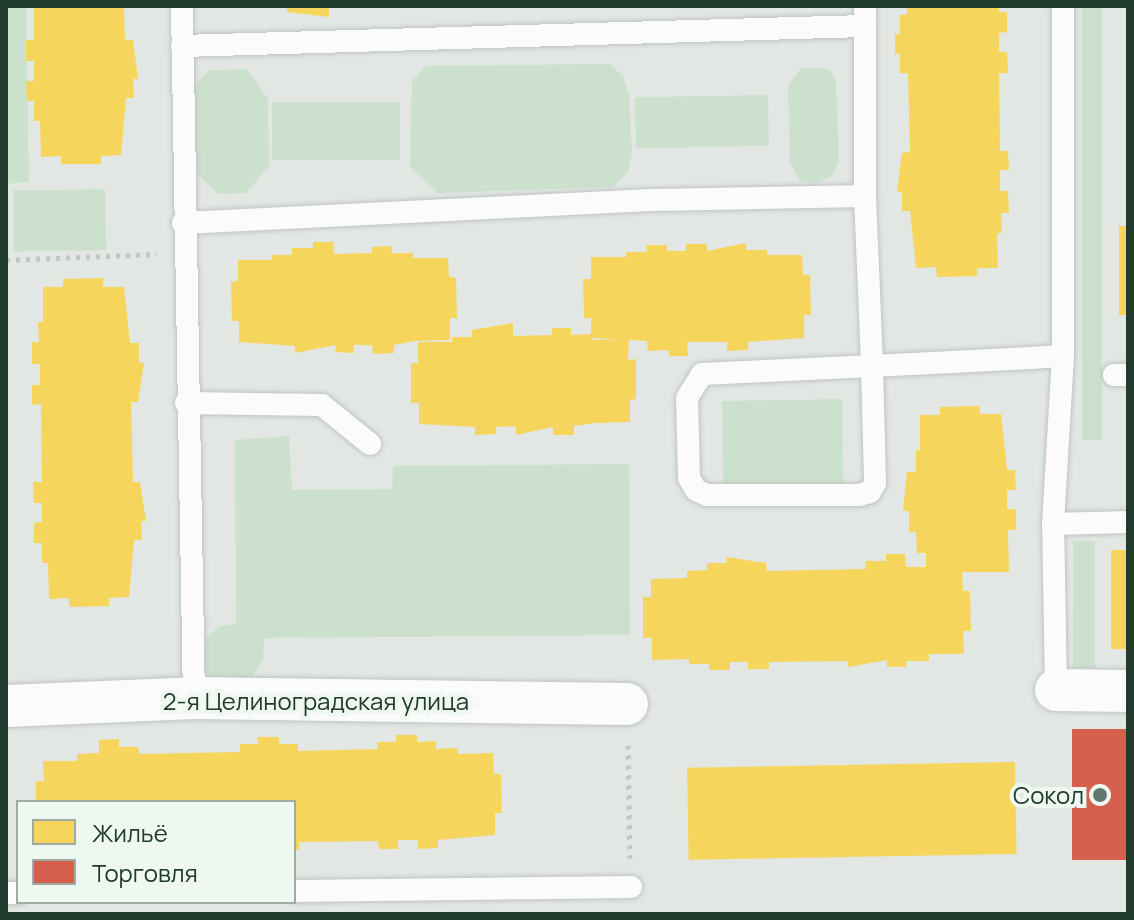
<!DOCTYPE html>
<html>
<head>
<meta charset="utf-8">
<style>
  body { margin:0 }
  #map { position:relative; width:1134px; height:920px; overflow:hidden; background:#e2e7e4; font-family:Manrope,sans-serif }
  div>[style] { position:absolute }
  .green>* { inset:0; background:#cbe1cd; transform-origin:0 0 }
  .homes>* { inset:0; background:#f6d55c; transform-origin:0 0 }
  .shops>* { inset:0; background:#d6604d; transform-origin:0 0 }
  .path>* { height:5px; margin-top:-2.5px; transform-origin:0; background:repeating-linear-gradient(90deg,#bfc8c3 0 4px,transparent 0 10px) }
  .roads { filter:drop-shadow(0 0 2px #bfc4c1) drop-shadow(0 0 2px #bfc4c1) }
  .lane>* { height:22px; margin:-11px; padding:0 11px; transform-origin:11px; border-radius:11px; background:#fbfbfb }
  .street>* { height:42px; margin:-21px; padding:0 21px; transform-origin:21px; border-radius:21px; background:#fbfbfb }
  .dots>* { width:22px; height:22px; translate:-50% -50%; box-sizing:border-box; border:4px solid #eff7f1; border-radius:50% }
  span { translate:-50% -50%; white-space:nowrap; text-align:center; line-height:1.15; -webkit-text-stroke:8px #eff7f1; paint-order:stroke }
  .street-label { font-size:24px; color:#203a2e }
  .poi-label { font-size:24px; color:#203a2e }
  .right { translate:-100% -50%; text-align:right }
  .frame { position:absolute; inset:0; border:8px solid #203a2e; pointer-events:none }
  .legend { position:absolute; left:16px; top:800px; width:280px; height:104px; box-sizing:border-box; background:#eff7f1; border:2px solid #9caba3; margin:0; padding:10px 14px; list-style:none; font-size:24px; color:#203a2e }
  .legend li { display:flex; align-items:center; gap:16px; height:40px }
  .legend b { width:40px; border:2px solid #9caba3 }
</style>
</head>
<body>
<div id="map">
  <div class="green">
    <div style="clip-path:polygon(6px 6px,26px 6px,29px 182px,6px 184px)"></div>
    <div style="left:1082px;top:6px;width:20px;height:434px"></div>
    <div style="clip-path:polygon(610px 64px,623px 76px,629px 95px,632px 154px,628px 172px,613px 187px,438px 193px,410px 167px,412px 81px,426px 66px)"></div>
    <div style="clip-path:polygon(818px 67px,830px 70px,836px 82px,839px 162px,831px 177px,816px 183px,800px 181px,790px 163px,788px 86px,800px 69px)"></div>
    <div style="clip-path:polygon(247px 69px,268px 99px,269px 166px,246px 193px,219px 194px,193px 171px,193px 87px,209px 70px)"></div>
    <div style="left:768px;top:95px;width:51px;height:133px;rotate:89deg"></div>
    <div style="left:272px;top:102px;width:128px;height:58px"></div>
    <div style="left:105px;top:189px;width:61px;height:92px;rotate:89deg"></div>
    <div style="left:842px;top:399px;width:85px;height:120px;rotate:89deg"></div>
    <div style="clip-path:polygon(289px 436px,292px 490px,392px 489px,393px 466px,629px 464px,630px 635px,264px 638px,263px 660px,252px 677px,246px 683px,217px 681px,207px 674px,201px 653px,207px 637px,220px 626px,236px 624px,235px 440px)"></div>
    <div style="left:1073px;top:541px;width:22px;height:127px"></div>
  </div>
  <div class="homes">
    <div style="clip-path:polygon(34px 6px,124px 6px,125px 40px,133px 40px,138px 79px,133px 79px,134px 98px,126px 98px,121px 155px,101px 156px,101px 164px,61px 164px,61px 156px,41px 157px,40px 121px,34px 121px,34px 101px,27px 101px,26px 81px,34px 81px,34px 61px,26px 61px,26px 40px,34px 40px)"></div>
    <div style="clip-path:polygon(287px 6px,329px 6px,329px 17px,287px 12px)"></div>
    <div style="clip-path:polygon(907px 6px,999px 6px,999px 12px,1007px 12px,1007px 32px,999px 33px,999px 52px,1007px 52px,1008px 73px,999px 73px,1000px 151px,1008px 151px,1009px 170px,1000px 170px,1000px 191px,1008px 191px,1009px 213px,1001px 213px,1002px 233px,997px 233px,998px 268px,977px 268px,977px 276px,937px 277px,936px 267px,916px 268px,910px 211px,902px 211px,902px 192px,897px 192px,902px 153px,910px 152px,908px 73px,900px 73px,900px 54px,895px 54px,895px 34px,900px 34px,900px 15px,907px 14px)"></div>
    <div style="left:1128px;top:226px;width:89px;height:9px;rotate:90deg"></div>
    <div style="clip-path:polygon(313px 242px,333px 242px,334px 254px,372px 253px,372px 247px,391px 246px,392px 253px,413px 253px,413px 258px,448px 258px,449px 277px,456px 278px,457px 318px,450px 318px,450px 340px,415px 341px,394px 345px,394px 353px,373px 354px,372px 345px,354px 345px,354px 353px,335px 352px,336px 345px,295px 353px,295px 346px,239px 342px,239px 321px,232px 321px,231px 282px,238px 281px,238px 260px,272px 260px,272px 255px,292px 255px,292px 248px,313px 248px)"></div>
    <div style="clip-path:polygon(746px 243px,746px 250px,767px 250px,767px 255px,802px 255px,803px 275px,810px 275px,811px 315px,804px 315px,804px 338px,748px 342px,748px 350px,727px 351px,727px 342px,687px 342px,688px 356px,669px 356px,669px 350px,648px 351px,647px 341px,594px 338px,591px 333px,591px 318px,584px 318px,583px 279px,591px 279px,591px 257px,626px 257px,626px 252px,647px 252px,646px 245px,667px 245px,667px 251px,686px 251px,686px 244px,707px 244px,707px 251px)"></div>
    <div style="clip-path:polygon(103px 278px,103px 287px,124px 287px,130px 343px,139px 343px,139px 363px,144px 363px,138px 402px,131px 402px,133px 482px,140px 482px,146px 521px,141px 521px,142px 540px,134px 540px,129px 597px,109px 598px,109px 606px,69px 607px,69px 598px,49px 599px,48px 563px,42px 563px,42px 543px,34px 543px,34px 523px,42px 522px,42px 503px,34px 503px,33px 482px,42px 482px,41px 404px,32px 405px,32px 385px,40px 385px,40px 364px,32px 364px,32px 342px,39px 342px,38px 322px,43px 322px,43px 287px,63px 287px,63px 279px)"></div>
    <div style="clip-path:polygon(513px 323px,513px 336px,552px 335px,552px 328px,571px 328px,571px 335px,593px 334px,593px 340px,629px 339px,628px 360px,636px 359px,636px 399px,630px 400px,630px 422px,595px 423px,574px 426px,574px 435px,553px 435px,553px 427px,516px 435px,516px 426px,496px 427px,496px 434px,475px 435px,475px 427px,419px 424px,419px 403px,411px 403px,411px 363px,418px 363px,418px 342px,452px 342px,452px 337px,472px 337px,472px 330px)"></div>
    <div style="clip-path:polygon(979px 406px,980px 414px,1001px 414px,1007px 470px,1015px 470px,1016px 490px,1007px 490px,1007px 509px,1016px 509px,1016px 530px,1008px 530px,1009px 572px,962px 572px,963px 591px,970px 591px,971px 631px,963px 631px,964px 654px,929px 654px,929px 661px,906px 661px,906px 667px,887px 667px,887px 660px,848px 667px,847px 661px,769px 662px,769px 669px,748px 669px,748px 662px,730px 662px,730px 670px,709px 670px,709px 664px,689px 664px,689px 659px,652px 660px,652px 638px,643px 638px,643px 597px,651px 597px,651px 579px,687px 578px,687px 571px,707px 570px,707px 563px,727px 563px,726px 557px,766px 563px,767px 571px,866px 569px,866px 561px,886px 561px,886px 554px,905px 554px,906px 567px,926px 567px,926px 553px,917px 553px,916px 532px,909px 532px,909px 511px,903px 511px,907px 472px,916px 472px,916px 450px,920px 450px,920px 415px,940px 415px,940px 407px)"></div>
    <div style="left:1111px;top:550px;width:17px;height:99px"></div>
    <div style="clip-path:polygon(396px 735px,417px 735px,417px 742px,436px 741px,436px 749px,457px 748px,458px 754px,493px 753px,494px 774px,501px 774px,502px 813px,495px 813px,495px 835px,438px 840px,438px 848px,418px 849px,418px 840px,398px 840px,398px 849px,379px 849px,378px 841px,299px 842px,299px 850px,294px 850px,294px 802px,36px 802px,36px 781px,44px 781px,43px 761px,77px 761px,77px 754px,99px 753px,99px 740px,119px 739px,119px 747px,138px 747px,139px 754px,240px 752px,240px 744px,258px 744px,257px 737px,279px 737px,279px 744px,298px 744px,298px 751px,378px 749px,377px 742px,396px 742px)"></div>
    <div style="left:1015px;top:762px;width:92px;height:328px;rotate:89deg"></div>
  </div>
  <div class="shops">
    <div style="left:1128px;top:729px;width:131px;height:56px;rotate:90deg"></div>
  </div>
  <div class="path">
    <div style="left:6px;top:260px;width:151px;rotate:-2.3deg"></div>
    <div style="left:628px;top:745px;width:113px;rotate:89deg"></div>
  </div>
  <div class="roads">
    <div class="lane">
      <div style="left:182px;top:6px;width:692px;rotate:89.01deg"></div>
      <div style="left:865px;top:6px;width:190px;rotate:90deg"></div>
      <div style="left:865px;top:196px;width:170px;rotate:87.6deg"></div>
      <div style="left:872px;top:366px;width:117px;rotate:88.5deg"></div>
      <div style="left:875px;top:483px;width:10px;rotate:119deg"></div>
      <div style="left:870px;top:492px;width:11px;rotate:165deg"></div>
      <div style="left:859px;top:495px;width:152px;rotate:180deg"></div>
      <div style="left:707px;top:495px;width:12px;rotate:-156deg"></div>
      <div style="left:696px;top:490px;width:14px;rotate:-120deg"></div>
      <div style="left:689px;top:478px;width:80px;rotate:-91.4deg"></div>
      <div style="left:687px;top:398px;width:28px;rotate:-58deg"></div>
      <div style="left:702px;top:374px;width:170px;rotate:-2.7deg"></div>
      <div style="left:872px;top:366px;width:159px;rotate:-2.9deg"></div>
      <div style="left:1031px;top:358px;width:32px;rotate:-4deg"></div>
      <div style="left:182px;top:46px;width:683px;rotate:-1.68deg"></div>
      <div style="left:183px;top:223px;width:469px;rotate:-2.8deg"></div>
      <div style="left:651px;top:200px;width:214px;rotate:-1.1deg"></div>
      <div style="left:1114px;top:375px;width:14px"></div>
      <div style="left:186px;top:403px;width:136px;rotate:0.8deg"></div>
      <div style="left:322px;top:405px;width:62px;rotate:39.1deg"></div>
      <div style="left:1053px;top:524px;width:75px;rotate:-1.5deg"></div>
      <div style="left:1056px;top:690px;width:166px;rotate:-91deg"></div>
      <div style="left:1053px;top:524px;width:168px;rotate:-86.6deg"></div>
      <div style="left:1063px;top:356px;width:350px;rotate:-90deg"></div>
      <div style="left:294px;top:891px;width:337px;rotate:-0.7deg"></div>
      <div style="left:6px;top:893px;width:12px"></div>
    </div>
    <div class="street">
      <div style="left:1056px;top:690px;width:72px;rotate:0.8deg"></div>
      <div style="left:6px;top:706px;width:188px;rotate:-2.4deg"></div>
      <div style="left:194px;top:698px;width:433px;rotate:0.8deg"></div>
    </div>
  </div>
  <div class="dots">
    <div style="left:1100px;top:795px;background:#64776e"></div>
  </div>
  <div class="street-label">
    <span style="left:316px;top:701px">2-я Целиноградская улица</span>
  </div>
  <div class="poi-label">
    <span class="right" style="left:1084px;top:795px">Сокол</span>
  </div>
  <div class="frame"></div>
  <ul class="legend">
  <li><b style="height:22px;background:#f6d55c"></b>Жильё</li>
  <li><b style="height:22px;background:#d6604d"></b>Торговля</li>
  </ul>
</div>
</body>
</html>
